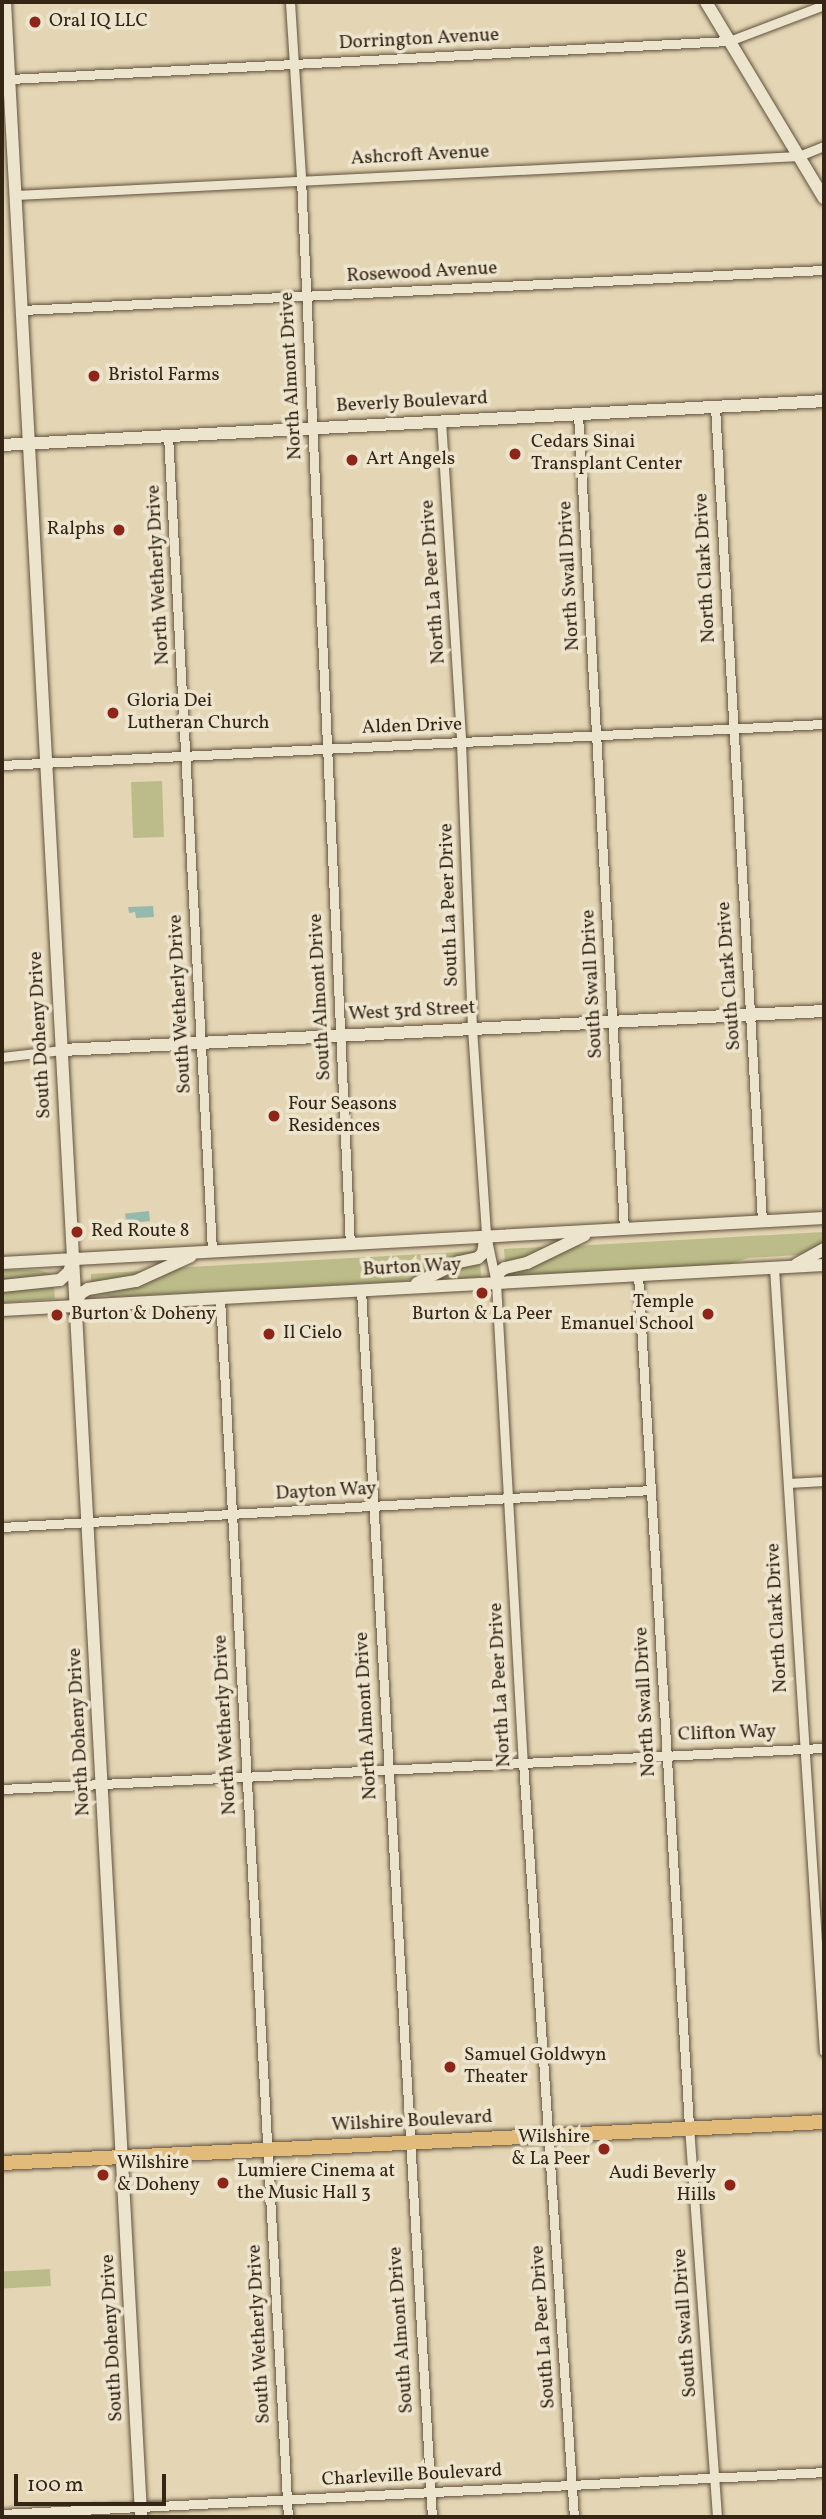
<!DOCTYPE html>
<html>
<head>
<meta charset="utf-8">
<style>
  body { margin:0 }
  #map { position:relative; width:826px; height:2519px; overflow:hidden; background:#e4d6b4; font-family:Vollkorn,serif }
  div>[style] { position:absolute }
  .green>* { inset:0; background:#bbbc89; transform-origin:0 0 }
  .water>* { inset:0; background:#95b9ac; transform-origin:0 0 }
  .roads { filter:drop-shadow(0 0 2px #60513d) drop-shadow(0 0 2px #60513d) }
  .street>* { height:9px; margin:-4.5px; padding:0 4.5px; transform-origin:4.5px; border-radius:4.5px; background:#ede4ce }
  .secondary>* { height:12px; margin:-6px; padding:0 6px; transform-origin:6px; border-radius:6px; background:#ede4ce }
  .primary>* { height:14px; margin:-7px; padding:0 7px; transform-origin:7px; border-radius:7px; background:#e2bb7a }
  .dots>* { width:19px; height:19px; translate:-50% -50%; box-sizing:border-box; border:4px solid #ede4ce; border-radius:50% }
  span { translate:-50% -50%; white-space:nowrap; text-align:center; line-height:1.15; -webkit-text-stroke:7px #ede4ce; paint-order:stroke }
  .poi-label { font-size:19px; color:#342515 }
  .left { translate:0 -50%; text-align:left }
  .right { translate:-100% -50%; text-align:right }
  .street-label { font-size:19px; color:#342515 }
  .frame { position:absolute; inset:0; border:4px solid #342515; pointer-events:none }
  .scale { position:absolute; left:14px; top:2474px; width:152px; height:32px; box-sizing:border-box; border:4px solid #342515; border-top:0; padding-left:9px; font-size:21px; line-height:24px; white-space:nowrap; color:#342515; -webkit-text-stroke:5px #ede4ce; paint-order:stroke }
</style>
</head>
<body>
<div id="map">
  <div class="green">
    <div style="left:162px;top:781px;width:56px;height:31px;rotate:88deg"></div>
    <div style="clip-path:polygon(824px 1232px,824px 1244px,798px 1255px,748px 1258px,729px 1264px,506px 1276px,506px 1273px,573px 1246px)"></div>
    <div style="clip-path:polygon(543px 1247px,543px 1251px,532px 1257px,505px 1263px,504px 1249px)"></div>
    <div style="clip-path:polygon(477px 1251px,477px 1255px,406px 1281px,111px 1297px,96px 1293px,171px 1268px)"></div>
    <div style="clip-path:polygon(480px 1262px,481px 1277px,436px 1280px,450px 1269px)"></div>
    <div style="clip-path:polygon(2px 1270px,39px 1270px,54px 1275px,2px 1282px)"></div>
    <div style="clip-path:polygon(141px 1271px,141px 1276px,91px 1284px,91px 1274px)"></div>
    <div style="left:54px;top:1285px;width:14px;height:52px;rotate:86deg"></div>
    <div style="left:50px;top:2269px;width:17px;height:48px;rotate:87deg"></div>
  </div>
  <div class="water">
    <div style="clip-path:polygon(153px 906px,154px 917px,136px 918px,135px 912px,129px 913px,128px 907px)"></div>
    <div style="left:149px;top:1211px;width:10px;height:24px;rotate:84deg"></div>
  </div>
  <div class="roads">
    <div class="street">
      <div style="left:290px;top:2px;width:177px;rotate:86.4deg"></div>
      <div style="left:301px;top:179px;width:1066px;rotate:87.37deg"></div>
      <div style="left:10px;top:79px;width:720px;rotate:-3.03deg"></div>
      <div style="left:729px;top:41px;width:102px;rotate:-20.8deg"></div>
      <div style="left:16px;top:195px;width:784px;rotate:-2.85deg"></div>
      <div style="left:799px;top:156px;width:27px;rotate:-22deg"></div>
      <div style="left:22px;top:310px;width:803px;rotate:-2.86deg"></div>
      <div style="left:715px;top:406px;width:817px;rotate:86.7deg"></div>
      <div style="left:578px;top:414px;width:816px;rotate:86.77deg"></div>
      <div style="left:441px;top:420px;width:323px;rotate:86.4deg"></div>
      <div style="left:461px;top:742px;width:286px;rotate:87.8deg"></div>
      <div style="left:472px;top:1028px;width:207px;rotate:86.1deg"></div>
      <div style="left:486px;top:1235px;width:49px;rotate:78.2deg"></div>
      <div style="left:496px;top:1283px;width:480px;rotate:86.8deg"></div>
      <div style="left:523px;top:1762px;width:757px;rotate:86.14deg"></div>
      <div style="left:168px;top:435px;width:817px;rotate:86.91deg"></div>
      <div style="left:2px;top:765px;width:823px;rotate:-2.86deg"></div>
      <div style="left:2px;top:1057px;width:60px;rotate:-6.7deg"></div>
      <div style="left:774px;top:1268px;width:785px;rotate:86.35deg"></div>
      <div style="left:638px;top:1275px;width:853px;rotate:86.57deg"></div>
      <div style="left:689px;top:2126px;width:392px;rotate:85.9deg"></div>
      <div style="left:361px;top:1290px;width:1229px;rotate:86.69deg"></div>
      <div style="left:220px;top:1298px;width:1221px;rotate:86.81deg"></div>
      <div style="left:788px;top:1483px;width:36px;rotate:-3deg"></div>
      <div style="left:2px;top:1527px;width:650px;rotate:-3.26deg"></div>
      <div style="left:2px;top:1789px;width:823px;rotate:-2.86deg"></div>
      <div style="left:2px;top:2514px;width:823px;rotate:-2.92deg"></div>
    </div>
    <div class="secondary">
      <div style="left:5px;top:2px;width:2519px;rotate:86.9deg"></div>
      <div style="left:706px;top:2px;width:229px;rotate:59deg"></div>
      <div style="left:2px;top:445px;width:823px;rotate:-3.06deg"></div>
      <div style="left:62px;top:1050px;width:763px;rotate:-2.93deg"></div>
      <div style="left:2px;top:1263px;width:823px;rotate:-3.13deg"></div>
      <div style="left:797px;top:1264px;width:31px;rotate:-29deg"></div>
      <div style="left:417px;top:1283px;width:47px;rotate:-26.6deg"></div>
      <div style="left:459px;top:1262px;width:19px;rotate:-12deg"></div>
      <div style="left:478px;top:1258px;width:7px;rotate:-45deg"></div>
      <div style="left:483px;top:1253px;width:18px;rotate:-81deg"></div>
      <div style="left:496px;top:1283px;width:11px;rotate:-75deg"></div>
      <div style="left:499px;top:1272px;width:7px;rotate:-34deg"></div>
      <div style="left:505px;top:1268px;width:23px;rotate:-13deg"></div>
      <div style="left:527px;top:1263px;width:64px;rotate:-25.8deg"></div>
      <div style="left:2px;top:1286px;width:58px;rotate:-5.9deg"></div>
      <div style="left:60px;top:1280px;width:12px;rotate:-42deg"></div>
      <div style="left:69px;top:1272px;width:10px;rotate:-73deg"></div>
      <div style="left:75px;top:1306px;width:13px;rotate:-67deg"></div>
      <div style="left:80px;top:1294px;width:9px;rotate:-32deg"></div>
      <div style="left:88px;top:1289px;width:49px;rotate:-9.5deg"></div>
      <div style="left:136px;top:1281px;width:60px;rotate:-24.4deg"></div>
      <div style="left:2px;top:1310px;width:823px;rotate:-3.13deg"></div>
    </div>
    <div class="primary">
      <div style="left:2px;top:2163px;width:823px;rotate:-2.86deg"></div>
    </div>
  </div>
  <div class="dots">
    <div style="left:35px;top:22px;background:#8f2418"></div>
    <div style="left:94px;top:376px;background:#8f2418"></div>
    <div style="left:515px;top:454px;background:#8f2418"></div>
    <div style="left:352px;top:460px;background:#8f2418"></div>
    <div style="left:119px;top:530px;background:#8f2418"></div>
    <div style="left:113px;top:713px;background:#8f2418"></div>
    <div style="left:274px;top:1116px;background:#8f2418"></div>
    <div style="left:77px;top:1232px;background:#8f2418"></div>
    <div style="left:482px;top:1293px;background:#8f2418"></div>
    <div style="left:708px;top:1314px;background:#8f2418"></div>
    <div style="left:57px;top:1315px;background:#8f2418"></div>
    <div style="left:269px;top:1334px;background:#8f2418"></div>
    <div style="left:450px;top:2067px;background:#8f2418"></div>
    <div style="left:604px;top:2149px;background:#8f2418"></div>
    <div style="left:103px;top:2175px;background:#8f2418"></div>
    <div style="left:223px;top:2183px;background:#8f2418"></div>
    <div style="left:730px;top:2185px;background:#8f2418"></div>
  </div>
  <div class="poi-label">
    <span class="left" style="left:49px;top:22px">Oral IQ LLC</span>
    <span class="left" style="left:108px;top:376px">Bristol Farms</span>
    <span class="left" style="left:531px;top:454px">Cedars Sinai<br>Transplant Center</span>
    <span class="left" style="left:366px;top:460px">Art Angels</span>
    <span class="right" style="left:105px;top:530px">Ralphs</span>
    <span class="left" style="left:127px;top:713px">Gloria Dei<br>Lutheran Church</span>
    <span class="left" style="left:288px;top:1116px">Four Seasons<br>Residences</span>
    <span class="left" style="left:91px;top:1232px">Red Route 8</span>
    <span class="right" style="left:694px;top:1314px">Temple<br>Emanuel School</span>
    <span class="left" style="left:71px;top:1315px">Burton &amp; Doheny</span>
    <span style="left:482px;top:1315px">Burton &amp; La Peer</span>
    <span class="left" style="left:283px;top:1334px">Il Cielo</span>
    <span class="left" style="left:464px;top:2067px">Samuel Goldwyn<br>Theater</span>
    <span class="right" style="left:590px;top:2149px">Wilshire<br>&amp; La Peer</span>
    <span class="left" style="left:117px;top:2175px">Wilshire<br>&amp; Doheny</span>
    <span class="left" style="left:237px;top:2183px">Lumiere Cinema at<br>the Music Hall 3</span>
    <span class="right" style="left:716px;top:2185px">Audi Beverly<br>Hills</span>
  </div>
  <div class="street-label">
    <span style="left:419px;top:40px;rotate:-3deg">Dorrington Avenue</span>
    <span style="left:420px;top:156px;rotate:-3deg">Ashcroft Avenue</span>
    <span style="left:422px;top:273px;rotate:-3deg">Rosewood Avenue</span>
    <span style="left:292px;top:376px;rotate:-93deg">North Almont Drive</span>
    <span style="left:412px;top:403px;rotate:-3deg">Beverly Boulevard</span>
    <span style="left:706px;top:568px;rotate:-93deg">North Clark Drive</span>
    <span style="left:159px;top:575px;rotate:-93deg">North Wetherly Drive</span>
    <span style="left:570px;top:576px;rotate:-93deg">North Swall Drive</span>
    <span style="left:434px;top:582px;rotate:-94deg">North La Peer Drive</span>
    <span style="left:412px;top:727px;rotate:-2deg">Alden Drive</span>
    <span style="left:450px;top:905px;rotate:-92deg">South La Peer Drive</span>
    <span style="left:730px;top:976px;rotate:-94deg">South Clark Drive</span>
    <span style="left:593px;top:984px;rotate:-93deg">South Swall Drive</span>
    <span style="left:321px;top:997px;rotate:-93deg">South Almont Drive</span>
    <span style="left:181px;top:1004px;rotate:-93deg">South Wetherly Drive</span>
    <span style="left:412px;top:1012px;rotate:-3deg">West 3rd Street</span>
    <span style="left:41px;top:1035px;rotate:-93deg">South Doheny Drive</span>
    <span style="left:412px;top:1268px;rotate:-3deg">Burton Way</span>
    <span style="left:326px;top:1492px;rotate:-3deg">Dayton Way</span>
    <span style="left:778px;top:1618px;rotate:-93deg">North Clark Drive</span>
    <span style="left:501px;top:1685px;rotate:-93deg">North La Peer Drive</span>
    <span style="left:646px;top:1702px;rotate:-93deg">North Swall Drive</span>
    <span style="left:367px;top:1716px;rotate:-93deg">North Almont Drive</span>
    <span style="left:226px;top:1725px;rotate:-93deg">North Wetherly Drive</span>
    <span style="left:80px;top:1732px;rotate:-93deg">North Doheny Drive</span>
    <span style="left:727px;top:1734px;rotate:-2deg">Clifton Way</span>
    <span style="left:412px;top:2122px;rotate:-3deg">Wilshire Boulevard</span>
    <span style="left:686px;top:2323px;rotate:-94deg">South Swall Drive</span>
    <span style="left:544px;top:2327px;rotate:-94deg">South La Peer Drive</span>
    <span style="left:402px;top:2330px;rotate:-94deg">South Almont Drive</span>
    <span style="left:260px;top:2334px;rotate:-93deg">South Wetherly Drive</span>
    <span style="left:113px;top:2338px;rotate:-93deg">South Doheny Drive</span>
    <span style="left:412px;top:2476px;rotate:-3deg">Charleville Boulevard</span>
  </div>
  <div class="frame"></div>
  <div class="scale">100 m</div>
</div>
</body>
</html>
